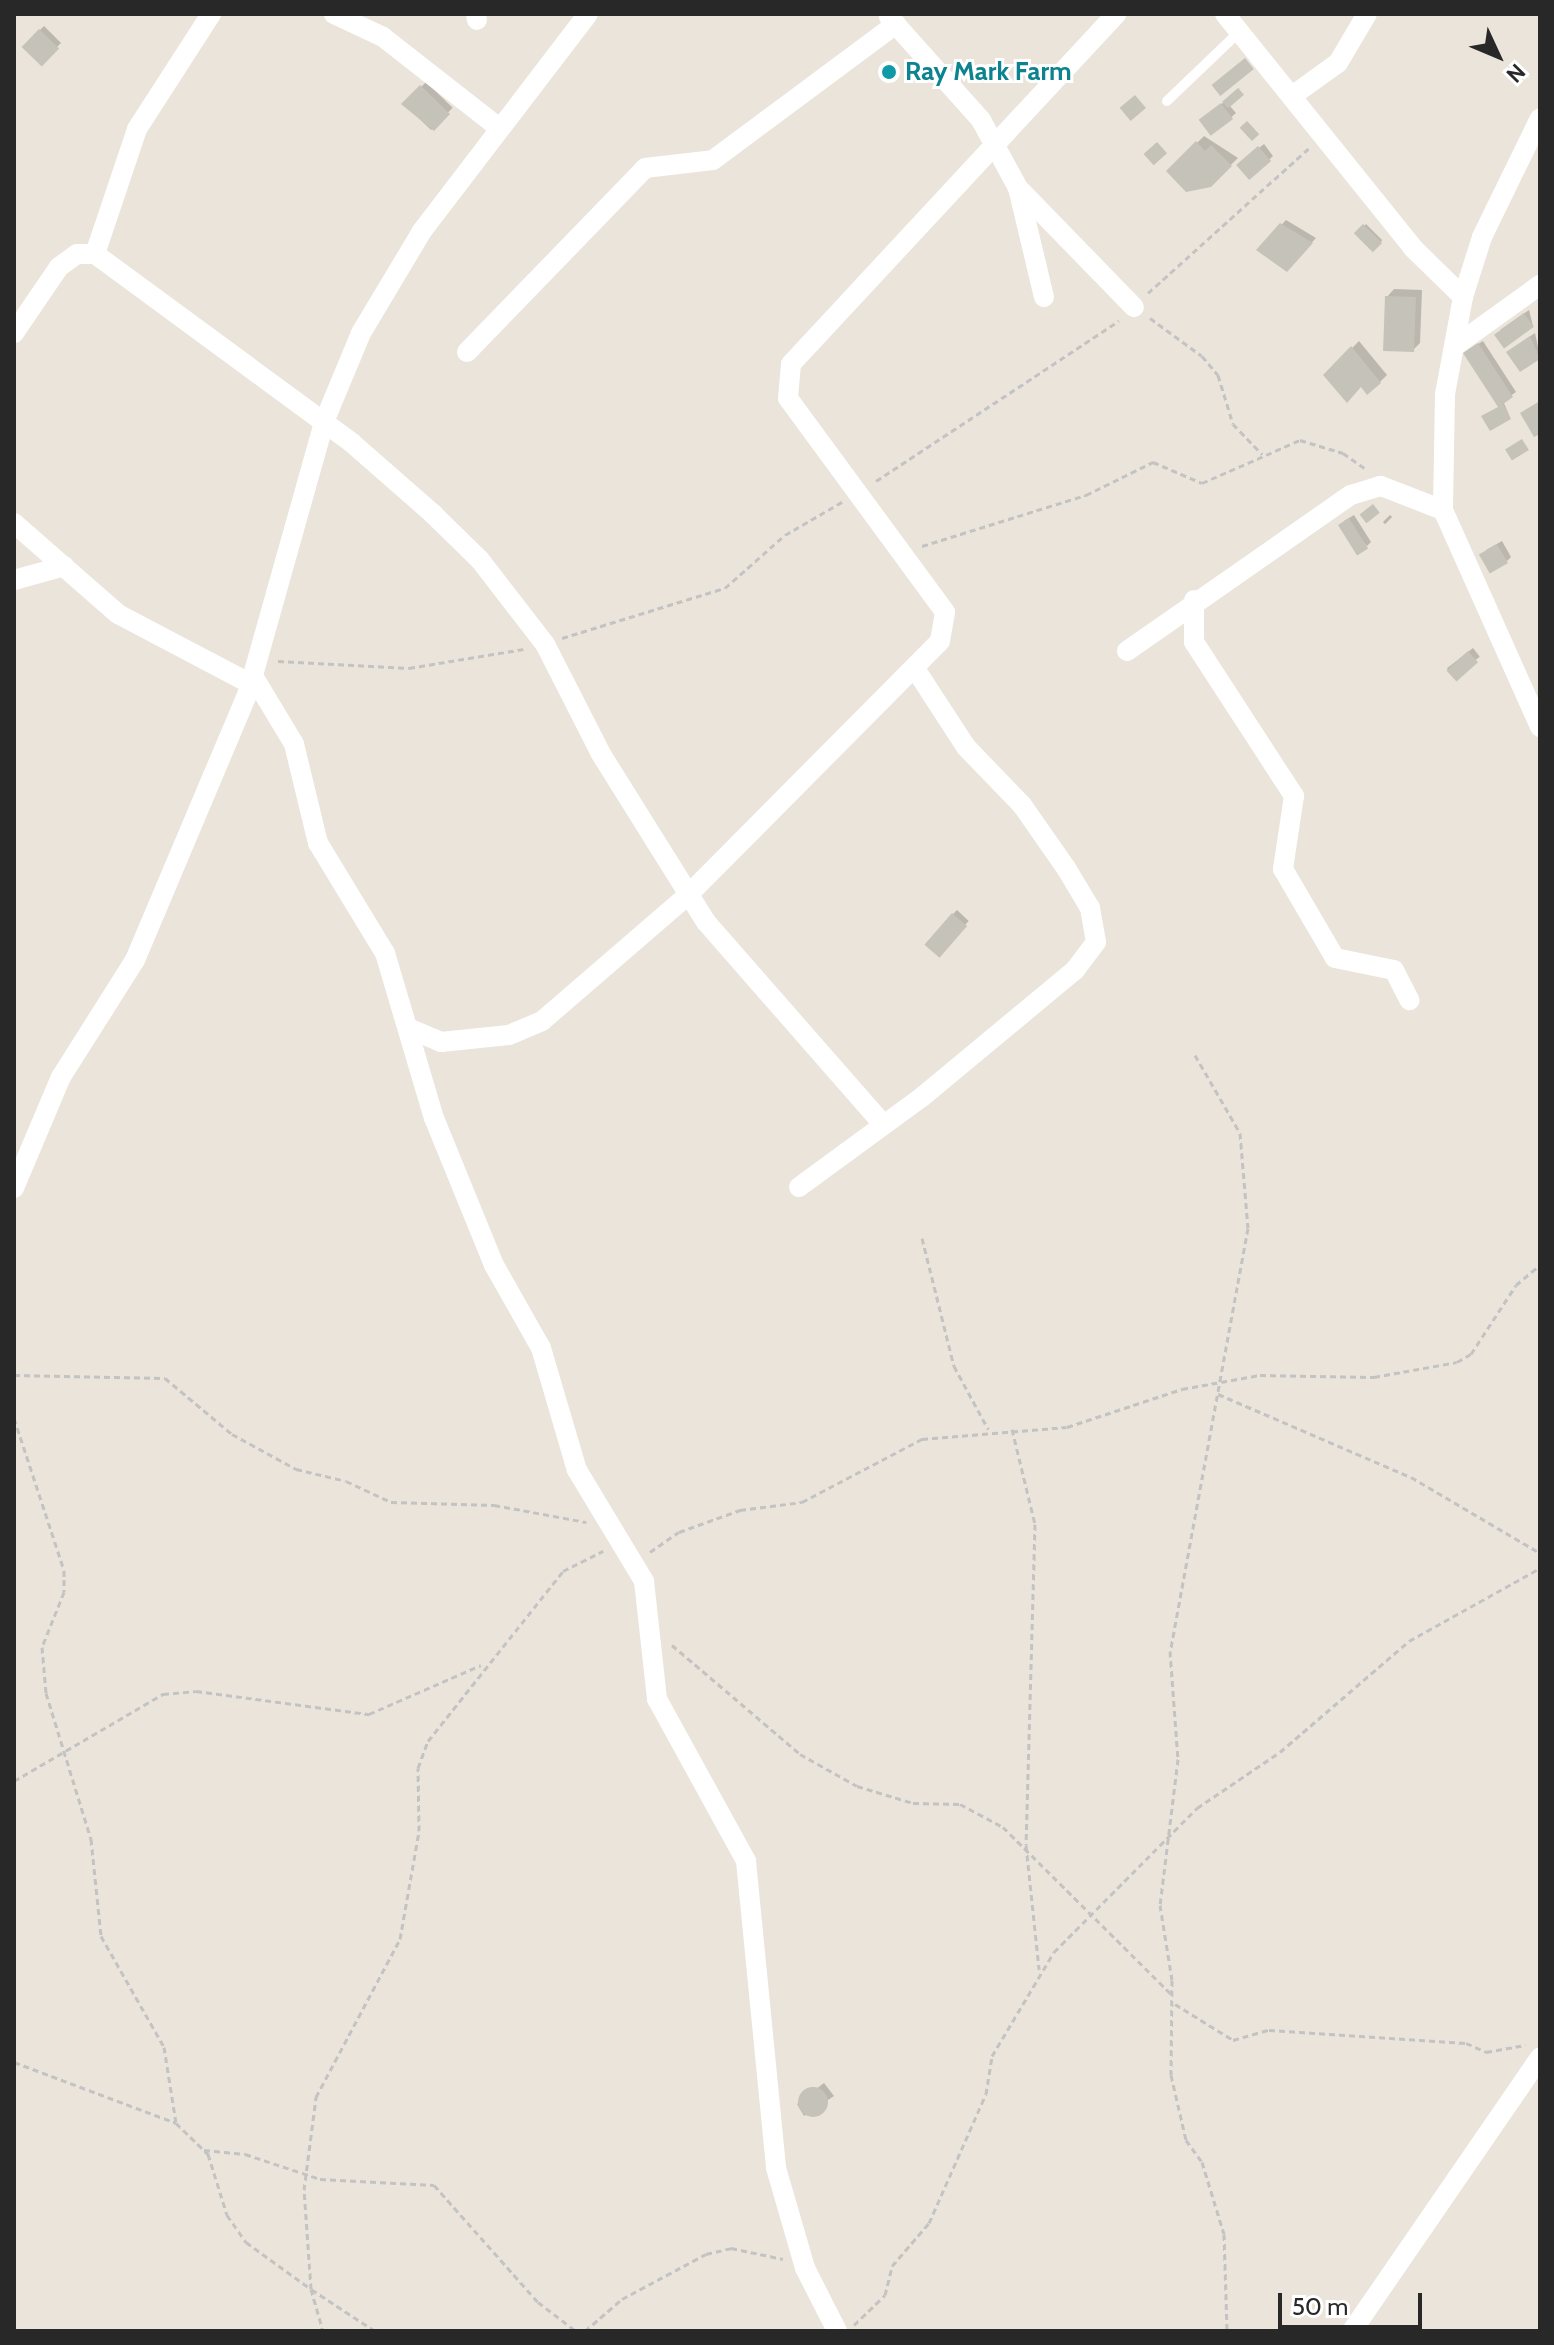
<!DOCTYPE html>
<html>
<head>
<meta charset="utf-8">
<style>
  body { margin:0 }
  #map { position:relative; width:1554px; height:2345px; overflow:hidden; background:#eae4da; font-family:Cabin,sans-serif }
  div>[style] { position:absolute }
  .shadow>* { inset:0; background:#0003; transform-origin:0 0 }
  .building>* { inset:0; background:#c5c2b9; transform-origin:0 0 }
  .round { border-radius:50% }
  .path>* { height:3px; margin-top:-1.5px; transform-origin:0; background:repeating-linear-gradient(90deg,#c3c3c3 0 6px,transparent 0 10px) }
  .lane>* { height:10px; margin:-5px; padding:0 5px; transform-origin:5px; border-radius:5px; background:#fff }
  .street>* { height:20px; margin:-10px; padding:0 10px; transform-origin:10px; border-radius:10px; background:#fff }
  .dots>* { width:22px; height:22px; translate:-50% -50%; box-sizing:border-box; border:4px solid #fff; border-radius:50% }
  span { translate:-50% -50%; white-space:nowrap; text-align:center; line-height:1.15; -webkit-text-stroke:6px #fff; paint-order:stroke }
  .culture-label { font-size:26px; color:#0d838f; font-weight:700 }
  .left { translate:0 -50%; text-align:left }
  .frame { position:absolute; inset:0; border:16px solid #282828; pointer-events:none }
  .north { position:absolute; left:1458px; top:16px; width:80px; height:80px; -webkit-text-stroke:6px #fff; paint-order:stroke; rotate:134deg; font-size:22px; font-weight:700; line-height:32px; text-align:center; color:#282828 }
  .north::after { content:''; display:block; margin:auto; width:28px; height:36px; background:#282828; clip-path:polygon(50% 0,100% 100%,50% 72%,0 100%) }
  .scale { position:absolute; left:1278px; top:2293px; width:144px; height:36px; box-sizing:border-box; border:4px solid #282828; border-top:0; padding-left:10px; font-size:24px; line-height:28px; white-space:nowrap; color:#282828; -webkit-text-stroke:6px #fff; paint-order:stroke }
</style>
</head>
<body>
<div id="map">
  <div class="shadow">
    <div style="left:44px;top:26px;width:24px;height:28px;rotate:45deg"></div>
    <div style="left:426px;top:82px;width:37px;height:31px;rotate:44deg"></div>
    <div style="clip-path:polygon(1240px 88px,1229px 105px,1236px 113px,1213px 133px,1207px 117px)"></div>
    <div style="clip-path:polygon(1204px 136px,1238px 158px,1210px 185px,1169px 171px)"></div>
    <div style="clip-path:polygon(1264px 144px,1273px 156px,1248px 178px,1242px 161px)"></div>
    <div style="clip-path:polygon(1286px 220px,1316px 238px,1287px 269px,1259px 249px)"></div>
    <div style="left:1366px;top:224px;width:23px;height:13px;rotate:45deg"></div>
    <div style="clip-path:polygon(1394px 289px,1422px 290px,1420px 343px,1413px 350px,1387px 297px)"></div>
    <div style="clip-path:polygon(1529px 310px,1533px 326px,1500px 330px)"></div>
    <div style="clip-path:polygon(1535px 333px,1540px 356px,1520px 370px,1513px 348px)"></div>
    <div style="clip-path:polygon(1359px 341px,1387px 375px,1380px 382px,1326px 375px)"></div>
    <div style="clip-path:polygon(1483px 341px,1516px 392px,1503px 401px,1510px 417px,1470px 349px)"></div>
    <div style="clip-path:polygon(1354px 515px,1371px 542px,1367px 546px,1344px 521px)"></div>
    <div style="left:1390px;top:515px;width:3px;height:10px;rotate:45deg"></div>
    <div style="clip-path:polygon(1502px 541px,1511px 557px,1507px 561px,1486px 550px)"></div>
    <div style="left:1473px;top:648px;width:11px;height:33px;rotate:52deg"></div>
    <div style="left:957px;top:910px;width:16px;height:45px;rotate:43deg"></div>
    <div style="clip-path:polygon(824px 2083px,834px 2096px,804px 2116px,797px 2104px)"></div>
  </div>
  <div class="building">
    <div style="left:39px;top:29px;width:28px;height:25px;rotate:44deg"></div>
    <div style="left:1245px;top:58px;width:14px;height:43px;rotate:51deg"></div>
    <div style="clip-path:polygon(420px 85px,450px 114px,434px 131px,401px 104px)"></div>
    <div style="left:1238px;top:88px;width:9px;height:21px;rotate:49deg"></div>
    <div style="left:1135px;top:95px;width:17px;height:20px;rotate:50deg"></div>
    <div style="left:1221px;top:103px;width:20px;height:28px;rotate:53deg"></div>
    <div style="left:1247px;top:121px;width:18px;height:10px;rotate:47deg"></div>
    <div style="clip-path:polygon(1196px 141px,1205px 151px,1211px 145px,1232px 166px,1211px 187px,1186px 192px,1166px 171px)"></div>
    <div style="left:1157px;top:142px;width:15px;height:18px;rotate:48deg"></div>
    <div style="left:1258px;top:146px;width:20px;height:29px;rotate:49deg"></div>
    <div style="clip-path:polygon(1280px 223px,1313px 243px,1287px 272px,1256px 250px)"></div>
    <div style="left:1363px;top:224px;width:27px;height:13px;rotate:45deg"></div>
    <div style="left:1385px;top:296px;width:31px;height:55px;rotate:2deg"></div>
    <div style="left:1524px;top:313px;width:17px;height:37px;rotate:54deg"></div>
    <div style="clip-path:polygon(1530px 336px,1540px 359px,1520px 372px,1506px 352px)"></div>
    <div style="clip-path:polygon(1478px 343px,1513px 397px,1503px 404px,1511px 419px,1490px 431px,1481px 416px,1498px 407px,1463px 353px)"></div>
    <div style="clip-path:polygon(1351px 346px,1381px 383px,1367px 395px,1361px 387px,1347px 403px,1323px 375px)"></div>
    <div style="clip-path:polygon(1540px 401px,1540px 434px,1534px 437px,1520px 413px)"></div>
    <div style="left:1522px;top:439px;width:13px;height:20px;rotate:58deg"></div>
    <div style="left:1373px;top:504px;width:11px;height:17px;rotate:52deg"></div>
    <div style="left:1349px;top:518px;width:36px;height:13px;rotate:58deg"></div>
    <div style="left:1497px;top:544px;width:22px;height:21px;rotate:60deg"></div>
    <div style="left:1468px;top:651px;width:15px;height:29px;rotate:48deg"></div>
    <div style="left:952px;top:913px;width:20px;height:42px;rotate:41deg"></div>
    <div class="round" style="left:798px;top:2087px;width:30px;height:30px"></div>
  </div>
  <div class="path">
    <div style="left:1148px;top:293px;width:217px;rotate:-42deg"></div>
    <div style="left:1150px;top:318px;width:64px;rotate:36.2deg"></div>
    <div style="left:1202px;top:356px;width:25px;rotate:50deg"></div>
    <div style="left:1218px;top:375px;width:51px;rotate:73deg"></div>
    <div style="left:1233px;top:424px;width:42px;rotate:46deg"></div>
    <div style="left:876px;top:481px;width:291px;rotate:-33.4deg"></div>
    <div style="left:922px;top:546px;width:172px;rotate:-17.3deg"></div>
    <div style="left:1086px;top:495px;width:75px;rotate:-26.2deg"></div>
    <div style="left:1153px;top:462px;width:53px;rotate:23.2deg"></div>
    <div style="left:1202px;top:483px;width:107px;rotate:-23.7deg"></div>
    <div style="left:1300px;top:440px;width:45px;rotate:16.8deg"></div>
    <div style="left:1343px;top:453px;width:29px;rotate:35deg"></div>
    <div style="left:562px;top:638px;width:170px;rotate:-17.1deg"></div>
    <div style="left:725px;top:588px;width:80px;rotate:-41.5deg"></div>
    <div style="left:785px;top:535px;width:66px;rotate:-30.1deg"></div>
    <div style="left:278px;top:661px;width:131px;rotate:3.1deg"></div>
    <div style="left:409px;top:668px;width:117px;rotate:-9.4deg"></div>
    <div style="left:1195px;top:1055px;width:90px;rotate:60deg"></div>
    <div style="left:1240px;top:1133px;width:95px;rotate:85.2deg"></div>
    <div style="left:1248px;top:1228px;width:430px;rotate:100.4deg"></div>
    <div style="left:1170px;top:1651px;width:108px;rotate:85.8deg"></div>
    <div style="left:1178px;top:1759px;width:147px;rotate:97deg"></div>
    <div style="left:1160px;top:1905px;width:76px;rotate:80.9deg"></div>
    <div style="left:1172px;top:1980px;width:95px;rotate:90.6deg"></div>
    <div style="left:1171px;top:2075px;width:67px;rotate:77deg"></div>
    <div style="left:1186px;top:2140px;width:27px;rotate:54deg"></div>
    <div style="left:1202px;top:2162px;width:75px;rotate:73deg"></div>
    <div style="left:1224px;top:2234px;width:97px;rotate:88.2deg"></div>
    <div style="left:922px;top:1238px;width:132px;rotate:76deg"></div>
    <div style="left:954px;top:1366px;width:72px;rotate:61.6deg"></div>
    <div style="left:14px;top:1375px;width:151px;rotate:1.1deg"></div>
    <div style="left:165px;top:1378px;width:87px;rotate:39.9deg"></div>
    <div style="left:232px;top:1434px;width:73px;rotate:28.7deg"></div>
    <div style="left:296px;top:1469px;width:51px;rotate:13.5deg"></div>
    <div style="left:346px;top:1481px;width:50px;rotate:25deg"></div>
    <div style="left:391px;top:1502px;width:103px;rotate:1.7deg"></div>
    <div style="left:494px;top:1505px;width:94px;rotate:10.5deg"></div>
    <div style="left:1218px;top:1394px;width:210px;rotate:23.3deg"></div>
    <div style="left:1411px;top:1477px;width:150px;rotate:30.5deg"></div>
    <div style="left:14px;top:1418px;width:160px;rotate:71.8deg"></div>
    <div style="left:64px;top:1570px;width:22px;rotate:90deg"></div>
    <div style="left:64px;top:1592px;width:59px;rotate:111.8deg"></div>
    <div style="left:42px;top:1647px;width:46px;rotate:85deg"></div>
    <div style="left:46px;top:1693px;width:153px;rotate:72.9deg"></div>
    <div style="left:91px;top:1839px;width:98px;rotate:84.1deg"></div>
    <div style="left:101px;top:1936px;width:128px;rotate:60.4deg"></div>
    <div style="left:164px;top:2047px;width:77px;rotate:81deg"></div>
    <div style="left:176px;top:2123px;width:45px;rotate:44.1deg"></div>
    <div style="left:208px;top:2154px;width:64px;rotate:72.7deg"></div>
    <div style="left:227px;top:2215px;width:33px;rotate:55deg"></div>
    <div style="left:246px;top:2242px;width:80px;rotate:35.9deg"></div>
    <div style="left:311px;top:2289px;width:44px;rotate:74.1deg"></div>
    <div style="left:1012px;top:1429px;width:98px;rotate:76.4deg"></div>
    <div style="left:1035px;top:1524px;width:321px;rotate:91.6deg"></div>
    <div style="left:1026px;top:1845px;width:125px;rotate:84deg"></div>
    <div style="left:650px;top:1552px;width:35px;rotate:-35deg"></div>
    <div style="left:679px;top:1532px;width:65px;rotate:-19.8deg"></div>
    <div style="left:740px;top:1510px;width:63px;rotate:-7.4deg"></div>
    <div style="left:802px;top:1502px;width:136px;rotate:-27.7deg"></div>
    <div style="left:922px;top:1439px;width:145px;rotate:-4.7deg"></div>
    <div style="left:1067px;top:1427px;width:121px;rotate:-18.3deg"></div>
    <div style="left:1182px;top:1389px;width:79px;rotate:-10.2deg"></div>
    <div style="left:1260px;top:1375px;width:114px;rotate:1deg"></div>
    <div style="left:1374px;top:1377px;width:84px;rotate:-10.2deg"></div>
    <div style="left:1457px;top:1362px;width:16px;rotate:-30deg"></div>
    <div style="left:1471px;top:1354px;width:82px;rotate:-56.9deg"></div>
    <div style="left:1516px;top:1285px;width:31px;rotate:-40deg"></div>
    <div style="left:672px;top:1645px;width:168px;rotate:40.4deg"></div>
    <div style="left:800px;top:1754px;width:65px;rotate:29.3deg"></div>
    <div style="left:857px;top:1786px;width:59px;rotate:16.9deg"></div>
    <div style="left:913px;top:1803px;width:47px;rotate:1.2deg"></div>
    <div style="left:960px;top:1804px;width:49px;rotate:28.1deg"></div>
    <div style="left:1003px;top:1827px;width:238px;rotate:44.8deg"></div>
    <div style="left:14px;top:1781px;width:173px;rotate:-30.3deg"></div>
    <div style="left:163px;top:1694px;width:33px;rotate:-5deg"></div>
    <div style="left:196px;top:1691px;width:175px;rotate:7.6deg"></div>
    <div style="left:369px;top:1714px;width:122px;rotate:-23.6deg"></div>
    <div style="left:1175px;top:2004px;width:68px;rotate:31.8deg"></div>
    <div style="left:1233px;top:2040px;width:37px;rotate:-16deg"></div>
    <div style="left:1269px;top:2030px;width:197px;rotate:3.8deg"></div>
    <div style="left:1466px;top:2043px;width:22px;rotate:24deg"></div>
    <div style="left:1486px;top:2052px;width:40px;rotate:-10deg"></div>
    <div style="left:14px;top:2062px;width:173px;rotate:20.6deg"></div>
    <div style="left:204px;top:2150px;width:41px;rotate:5.6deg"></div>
    <div style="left:245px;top:2154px;width:79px;rotate:18.4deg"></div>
    <div style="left:320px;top:2179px;width:114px;rotate:3deg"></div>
    <div style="left:434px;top:2185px;width:157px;rotate:48.4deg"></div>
    <div style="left:538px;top:2302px;width:48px;rotate:37.3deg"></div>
    <div style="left:854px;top:2325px;width:43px;rotate:-44.1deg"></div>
    <div style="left:885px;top:2295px;width:30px;rotate:-76deg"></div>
    <div style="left:892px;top:2266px;width:57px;rotate:-49.3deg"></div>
    <div style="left:929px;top:2223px;width:141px;rotate:-66.2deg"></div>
    <div style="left:986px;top:2094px;width:38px;rotate:-81deg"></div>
    <div style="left:992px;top:2056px;width:121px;rotate:-59.2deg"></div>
    <div style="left:1054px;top:1952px;width:203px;rotate:-45.2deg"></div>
    <div style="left:1197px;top:1808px;width:100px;rotate:-34deg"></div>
    <div style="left:1280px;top:1752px;width:170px;rotate:-40.7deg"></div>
    <div style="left:1409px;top:1641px;width:150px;rotate:-29.1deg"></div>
    <div style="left:375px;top:2331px;width:77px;rotate:-146.7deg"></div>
    <div style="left:311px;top:2289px;width:99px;rotate:-94deg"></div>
    <div style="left:304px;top:2190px;width:94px;rotate:-82.6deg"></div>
    <div style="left:316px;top:2097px;width:179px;rotate:-62deg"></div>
    <div style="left:400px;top:1939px;width:110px;rotate:-80deg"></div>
    <div style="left:419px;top:1831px;width:63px;rotate:-90.9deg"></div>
    <div style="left:418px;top:1768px;width:29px;rotate:-70deg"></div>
    <div style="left:428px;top:1741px;width:217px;rotate:-51.5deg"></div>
    <div style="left:563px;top:1571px;width:45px;rotate:-26.6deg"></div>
    <div style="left:585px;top:2331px;width:49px;rotate:-40.9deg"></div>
    <div style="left:622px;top:2299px;width:95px;rotate:-28.2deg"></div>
    <div style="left:706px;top:2254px;width:26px;rotate:-13deg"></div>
    <div style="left:731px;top:2248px;width:53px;rotate:11.9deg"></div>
  </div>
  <div class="lane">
    <div style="left:1167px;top:101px;width:100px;rotate:-43.8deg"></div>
  </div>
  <div class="street">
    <div style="left:334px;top:14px;width:54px;rotate:25.1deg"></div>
    <div style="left:383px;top:37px;width:147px;rotate:38.1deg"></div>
    <div style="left:476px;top:14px;width:6px;rotate:81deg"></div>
    <div style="left:1225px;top:14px;width:300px;rotate:51.2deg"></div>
    <div style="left:1413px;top:248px;width:70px;rotate:44.4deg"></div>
    <div style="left:1463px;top:297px;width:99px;rotate:100.5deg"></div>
    <div style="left:1445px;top:394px;width:116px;rotate:91deg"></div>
    <div style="left:1443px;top:510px;width:238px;rotate:65.9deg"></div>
    <div style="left:889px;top:17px;width:138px;rotate:48.2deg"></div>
    <div style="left:981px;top:120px;width:77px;rotate:61.4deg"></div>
    <div style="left:1018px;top:188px;width:112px;rotate:76.6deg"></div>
    <div style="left:1292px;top:96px;width:57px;rotate:-35.7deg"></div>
    <div style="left:1338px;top:63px;width:57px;rotate:-59.4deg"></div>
    <div style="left:1021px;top:191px;width:162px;rotate:45.8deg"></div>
    <div style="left:95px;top:254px;width:132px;rotate:-71.4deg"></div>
    <div style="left:137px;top:129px;width:137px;rotate:-57.2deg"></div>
    <div style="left:1463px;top:297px;width:63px;rotate:-72.4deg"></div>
    <div style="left:1482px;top:237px;width:132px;rotate:-64deg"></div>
    <div style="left:14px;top:333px;width:80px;rotate:-55.7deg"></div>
    <div style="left:59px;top:267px;width:22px;rotate:-36deg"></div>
    <div style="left:77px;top:254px;width:18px"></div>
    <div style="left:95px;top:254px;width:319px;rotate:36.3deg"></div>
    <div style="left:352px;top:443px;width:108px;rotate:41.2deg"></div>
    <div style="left:433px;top:514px;width:66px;rotate:44.4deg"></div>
    <div style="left:480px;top:560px;width:106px;rotate:52.3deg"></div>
    <div style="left:545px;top:644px;width:123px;rotate:63deg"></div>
    <div style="left:601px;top:754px;width:198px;rotate:58deg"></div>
    <div style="left:706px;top:922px;width:267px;rotate:48.8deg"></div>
    <div style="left:1455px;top:346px;width:105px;rotate:-35.7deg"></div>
    <div style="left:467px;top:352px;width:256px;rotate:-45.9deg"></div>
    <div style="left:645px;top:168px;width:68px;rotate:-6.7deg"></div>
    <div style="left:713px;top:160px;width:228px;rotate:-36.6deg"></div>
    <div style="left:14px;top:523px;width:138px;rotate:41.2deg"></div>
    <div style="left:118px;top:614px;width:150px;rotate:27.8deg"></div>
    <div style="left:14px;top:580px;width:52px;rotate:-15.6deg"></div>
    <div style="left:1194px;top:600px;width:42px;rotate:90deg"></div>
    <div style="left:1194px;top:642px;width:184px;rotate:57deg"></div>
    <div style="left:1294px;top:796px;width:74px;rotate:98.6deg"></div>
    <div style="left:1283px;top:869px;width:103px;rotate:59.7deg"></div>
    <div style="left:1335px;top:958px;width:60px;rotate:11.5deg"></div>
    <div style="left:1394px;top:970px;width:34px;rotate:63deg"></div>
    <div style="left:1127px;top:651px;width:273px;rotate:-34.9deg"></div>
    <div style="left:1351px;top:495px;width:31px;rotate:-17deg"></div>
    <div style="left:1381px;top:486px;width:66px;rotate:21.2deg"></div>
    <div style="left:253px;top:676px;width:79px;rotate:58.9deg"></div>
    <div style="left:294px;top:744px;width:102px;rotate:76.4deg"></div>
    <div style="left:318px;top:843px;width:129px;rotate:58.7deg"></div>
    <div style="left:385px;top:953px;width:172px;rotate:73.5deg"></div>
    <div style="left:434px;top:1118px;width:159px;rotate:67.8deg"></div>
    <div style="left:494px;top:1265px;width:95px;rotate:60.5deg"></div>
    <div style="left:541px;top:1348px;width:127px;rotate:73.6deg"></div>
    <div style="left:577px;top:1470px;width:130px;rotate:58.9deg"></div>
    <div style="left:644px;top:1581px;width:119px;rotate:83.7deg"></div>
    <div style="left:657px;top:1699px;width:185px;rotate:61.2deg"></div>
    <div style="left:746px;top:1861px;width:308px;rotate:84.4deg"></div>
    <div style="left:776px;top:2168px;width:104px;rotate:73.8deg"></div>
    <div style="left:805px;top:2268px;width:71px;rotate:63.1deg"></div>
    <div style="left:408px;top:1028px;width:36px;rotate:23deg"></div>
    <div style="left:441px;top:1042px;width:68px;rotate:-5.9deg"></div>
    <div style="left:509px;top:1035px;width:36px;rotate:-23deg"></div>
    <div style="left:542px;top:1021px;width:191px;rotate:-40.8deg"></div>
    <div style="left:687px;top:896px;width:359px;rotate:-45.2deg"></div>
    <div style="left:940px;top:641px;width:29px;rotate:-80deg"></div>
    <div style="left:945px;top:612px;width:265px;rotate:-126.3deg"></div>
    <div style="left:788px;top:398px;width:34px;rotate:-85deg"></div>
    <div style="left:791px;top:364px;width:478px;rotate:-47.1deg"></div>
    <div style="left:799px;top:1187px;width:152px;rotate:-36.2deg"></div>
    <div style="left:922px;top:1097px;width:199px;rotate:-39.7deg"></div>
    <div style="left:1075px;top:970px;width:35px;rotate:-53deg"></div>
    <div style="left:1096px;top:942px;width:35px;rotate:-100deg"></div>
    <div style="left:1090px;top:908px;width:47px;rotate:-121deg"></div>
    <div style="left:1066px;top:868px;width:77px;rotate:-124.9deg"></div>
    <div style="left:1022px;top:805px;width:81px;rotate:-134deg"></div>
    <div style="left:966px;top:747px;width:95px;rotate:-123deg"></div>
    <div style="left:14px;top:1188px;width:121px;rotate:-67.1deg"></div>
    <div style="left:61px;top:1077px;width:138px;rotate:-57.7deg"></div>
    <div style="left:135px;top:960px;width:290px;rotate:-67.1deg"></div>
    <div style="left:248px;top:693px;width:281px;rotate:-74.3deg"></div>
    <div style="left:324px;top:422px;width:96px;rotate:-67.4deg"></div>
    <div style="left:361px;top:333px;width:119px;rotate:-59.1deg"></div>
    <div style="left:422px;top:231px;width:273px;rotate:-52.6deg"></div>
    <div style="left:1352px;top:2331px;width:332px;rotate:-55.5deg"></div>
  </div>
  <div class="dots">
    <div style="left:889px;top:72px;background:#0f9aa8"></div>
  </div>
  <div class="culture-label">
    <span class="left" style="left:905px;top:72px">Ray Mark Farm</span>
  </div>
  <div class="frame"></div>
  <div class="north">N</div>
  <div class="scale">50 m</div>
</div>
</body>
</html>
